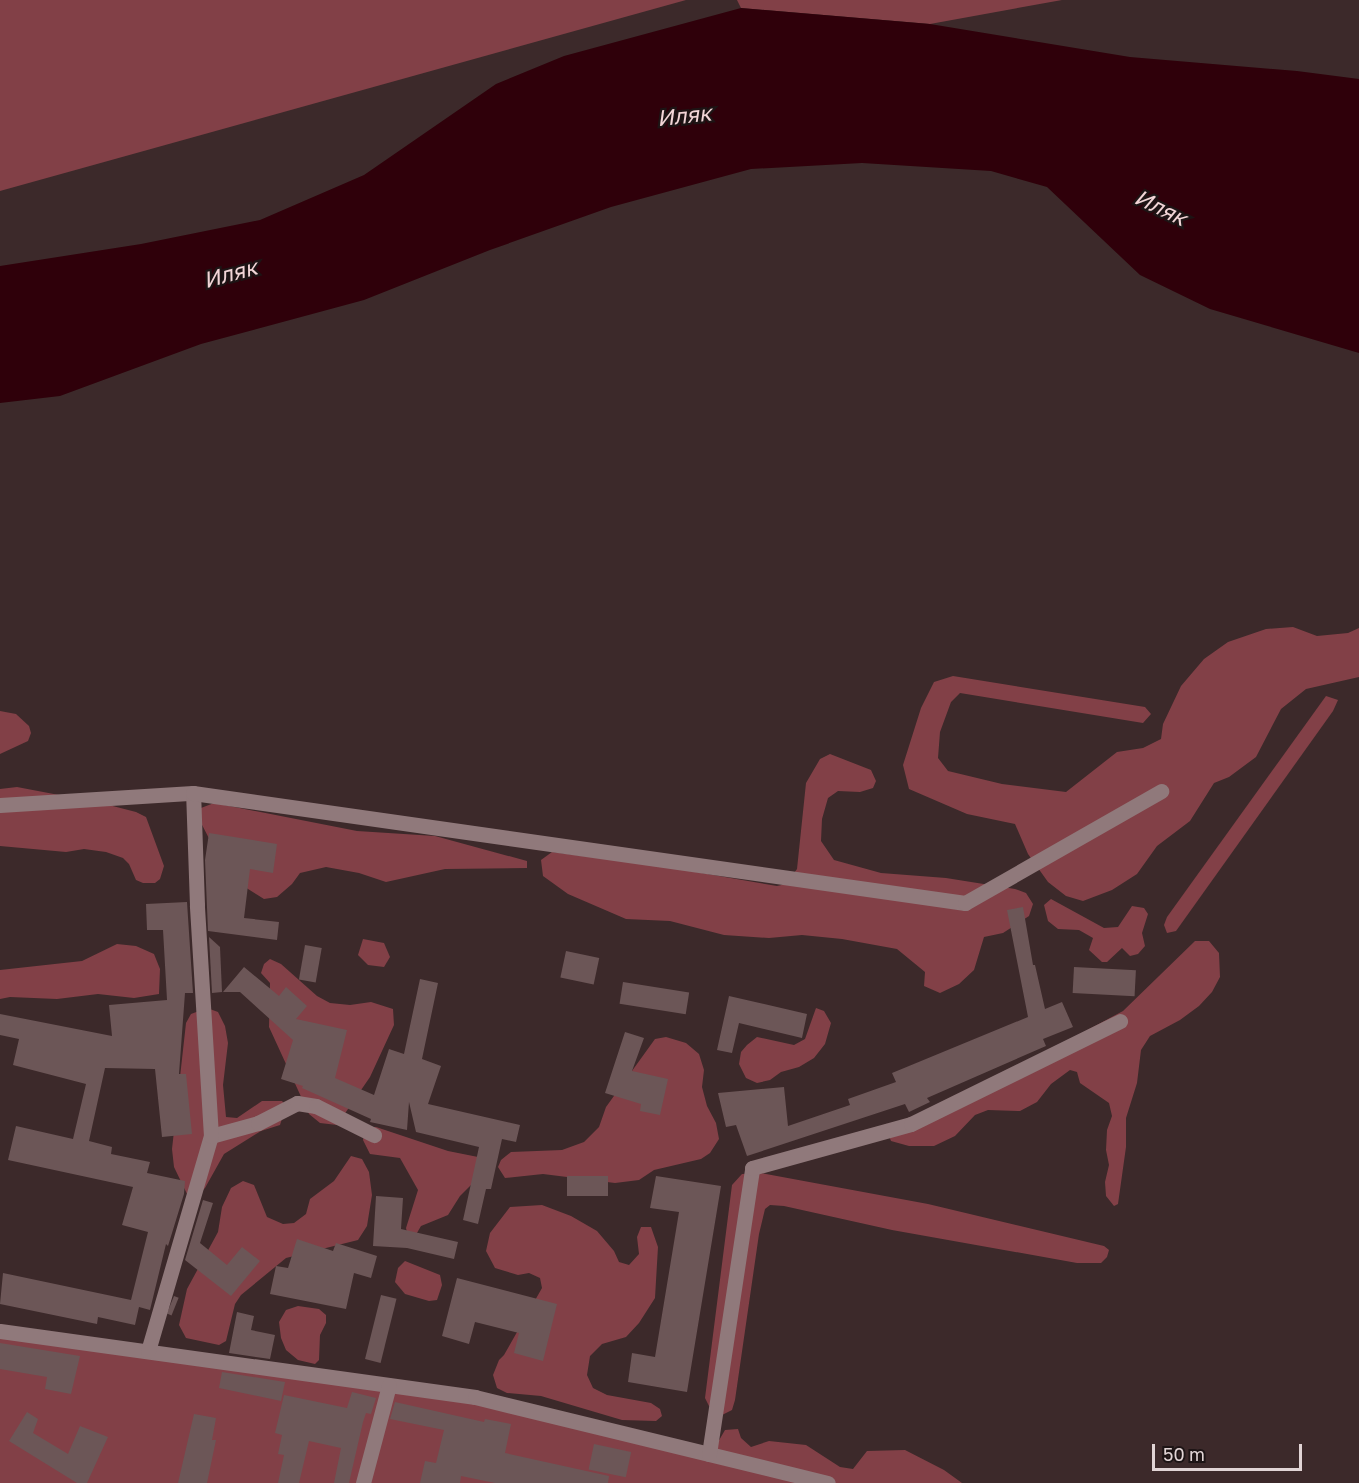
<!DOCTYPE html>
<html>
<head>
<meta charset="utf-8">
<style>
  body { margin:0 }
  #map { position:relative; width:1359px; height:1483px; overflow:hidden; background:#3c292a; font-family:"Golos Text",sans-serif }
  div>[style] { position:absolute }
  .green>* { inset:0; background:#824047 }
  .water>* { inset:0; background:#2f000a }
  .building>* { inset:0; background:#6c5657; transform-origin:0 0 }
  .minor>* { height:15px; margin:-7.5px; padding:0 7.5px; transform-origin:7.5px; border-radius:7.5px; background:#90797b }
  span { translate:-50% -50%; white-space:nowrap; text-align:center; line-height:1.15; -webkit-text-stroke:4.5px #1d1415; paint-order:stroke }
  .water-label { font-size:22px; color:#f2d5d7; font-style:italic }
  .scale { position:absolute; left:1152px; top:1444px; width:150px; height:27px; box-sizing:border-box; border:3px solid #e1d4d5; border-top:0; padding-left:8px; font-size:18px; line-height:21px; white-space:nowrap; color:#e1d4d5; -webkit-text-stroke:4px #1d1415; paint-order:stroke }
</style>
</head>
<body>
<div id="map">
  <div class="green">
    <div style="clip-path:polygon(0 0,686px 0,0 191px)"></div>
    <div style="clip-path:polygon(737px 0,1062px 0,930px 24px,741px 8px)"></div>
    <div style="clip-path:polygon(1293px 627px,1317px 636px,1348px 633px,1359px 628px,1359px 677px,1306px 689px,1281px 709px,1256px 757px,1229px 777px,1214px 783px,1190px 821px,1157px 846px,1137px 874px,1112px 890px,1083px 901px,1066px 896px,1048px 882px,1028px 854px,1015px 824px,967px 814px,909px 789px,903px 765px,921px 708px,934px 682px,953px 676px,1145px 707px,1151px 714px,1143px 723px,960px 693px,951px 702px,940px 732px,938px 758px,948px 771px,1002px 784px,1066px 792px,1117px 752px,1143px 748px,1161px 739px,1163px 724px,1181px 686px,1204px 659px,1228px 642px,1266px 629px)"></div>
    <div style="clip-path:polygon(1326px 696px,1338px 700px,1333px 711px,1176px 931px,1167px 933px,1164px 925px,1167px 917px)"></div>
    <div style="clip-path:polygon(0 711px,16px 714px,29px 726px,31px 733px,28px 741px,0 754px)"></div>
    <div style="clip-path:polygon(830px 754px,871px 770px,876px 781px,873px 788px,860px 792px,838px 791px,828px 798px,822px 819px,821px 841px,834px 860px,881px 873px,946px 878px,1015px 889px,1026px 893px,1033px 904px,1029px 916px,1003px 933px,984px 937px,974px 970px,959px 984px,940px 993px,924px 986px,925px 972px,897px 949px,842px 939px,802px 935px,769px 938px,724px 935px,670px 921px,626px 919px,568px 894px,543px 876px,541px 860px,552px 852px,661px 866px,777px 886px,786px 884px,797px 869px,806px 783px,820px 759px)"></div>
    <div style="clip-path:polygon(17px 787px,101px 803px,136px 812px,146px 817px,164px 866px,160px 879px,155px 883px,143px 883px,136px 880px,129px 864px,123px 858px,106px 852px,84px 849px,66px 852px,0 846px,0 789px)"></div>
    <div style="clip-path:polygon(214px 803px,357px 831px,435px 836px,527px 861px,527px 868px,445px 869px,386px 882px,359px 873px,326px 867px,300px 873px,292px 884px,277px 897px,264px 899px,229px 877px,200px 821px,201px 808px)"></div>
    <div style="clip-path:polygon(1051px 899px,1104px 928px,1118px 927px,1132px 906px,1144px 908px,1148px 914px,1142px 933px,1145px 946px,1138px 954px,1130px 956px,1122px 948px,1107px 962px,1102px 962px,1089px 950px,1093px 938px,1079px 930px,1058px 929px,1048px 921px,1044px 905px)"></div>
    <div style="clip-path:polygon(363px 939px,384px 943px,390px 957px,384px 967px,368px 965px,358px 955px)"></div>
    <div style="clip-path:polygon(1195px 941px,1209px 941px,1219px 953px,1220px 977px,1212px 992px,1199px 1006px,1180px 1020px,1150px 1036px,1141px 1050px,1137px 1083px,1126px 1118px,1126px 1147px,1118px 1204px,1114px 1206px,1106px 1196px,1105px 1182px,1109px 1165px,1106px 1150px,1107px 1130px,1112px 1116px,1109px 1103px,1080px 1083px,1077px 1072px,1070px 1070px,1051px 1084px,1037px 1102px,1020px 1111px,988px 1110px,975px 1115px,955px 1136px,934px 1146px,909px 1146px,891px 1141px,889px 1136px,1123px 1011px)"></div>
    <div style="clip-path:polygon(117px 944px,136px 946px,154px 954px,160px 969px,159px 994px,134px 998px,98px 994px,57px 999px,10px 997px,0 999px,0 970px,82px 961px)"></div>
    <div style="clip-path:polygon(270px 959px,281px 964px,317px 996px,330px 1003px,350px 1005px,371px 1002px,393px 1009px,394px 1025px,370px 1077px,337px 1125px,320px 1123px,309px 1114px,269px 1027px,270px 983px,261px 973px,264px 964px)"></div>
    <div style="clip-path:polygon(207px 1008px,218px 1012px,225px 1026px,228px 1043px,223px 1085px,226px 1117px,237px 1118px,262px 1101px,282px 1101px,286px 1106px,280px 1125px,261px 1131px,224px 1154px,205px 1188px,200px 1193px,187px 1194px,174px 1167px,172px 1149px,186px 1023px,191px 1014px)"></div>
    <div style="clip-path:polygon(816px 1008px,824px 1011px,831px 1023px,825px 1044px,814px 1058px,799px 1067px,781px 1072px,770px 1080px,757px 1083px,746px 1078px,739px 1064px,741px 1052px,747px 1045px,757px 1037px,794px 1045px,805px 1039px)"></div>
    <div style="clip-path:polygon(666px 1037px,686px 1043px,699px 1054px,704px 1070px,702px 1087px,707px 1106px,716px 1123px,719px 1139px,710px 1153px,701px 1159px,654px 1170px,639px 1180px,615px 1183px,543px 1174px,505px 1178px,498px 1167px,501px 1160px,511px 1152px,562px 1150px,584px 1142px,599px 1127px,606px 1107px,655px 1039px)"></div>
    <div style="clip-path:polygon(366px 1127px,376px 1127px,448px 1151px,483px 1158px,490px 1166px,460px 1196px,448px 1215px,421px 1226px,414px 1238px,408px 1237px,406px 1228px,418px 1190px,400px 1158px,370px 1154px,363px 1140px)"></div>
    <div style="clip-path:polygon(351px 1156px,362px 1159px,369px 1172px,372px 1195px,367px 1226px,358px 1240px,286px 1258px,241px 1295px,235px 1304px,226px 1341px,219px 1345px,186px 1338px,179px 1325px,187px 1289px,218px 1232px,222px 1207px,231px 1188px,243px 1181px,254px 1185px,267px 1217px,283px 1224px,294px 1223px,306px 1214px,310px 1199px,334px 1181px)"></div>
    <div style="clip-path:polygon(761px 1173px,928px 1204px,1104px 1246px,1109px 1250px,1107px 1257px,1101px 1263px,1077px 1263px,892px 1230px,784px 1206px,770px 1205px,765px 1209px,759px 1234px,735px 1400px,732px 1410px,722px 1415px,709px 1406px,705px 1398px,732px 1185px,742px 1174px)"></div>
    <div style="clip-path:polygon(542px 1205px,571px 1216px,597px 1231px,614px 1251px,619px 1262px,629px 1265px,639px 1254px,637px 1237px,641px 1227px,651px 1227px,658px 1247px,655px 1298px,639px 1323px,626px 1337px,602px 1344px,590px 1356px,587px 1375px,593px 1388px,607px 1395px,651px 1403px,660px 1409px,662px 1416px,656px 1421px,622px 1420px,541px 1396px,507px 1393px,497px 1388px,493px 1375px,499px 1360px,504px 1355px,542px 1288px,540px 1278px,529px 1273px,518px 1275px,495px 1268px,486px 1251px,490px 1233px,510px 1207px)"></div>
    <div style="clip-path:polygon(405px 1261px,440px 1275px,442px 1285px,437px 1300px,429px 1301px,405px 1294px,395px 1282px,398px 1268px)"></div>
    <div style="clip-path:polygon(298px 1306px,319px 1309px,326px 1315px,326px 1323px,320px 1335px,319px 1360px,315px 1364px,298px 1360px,286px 1350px,281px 1338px,279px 1322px,286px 1310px)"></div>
    <div style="clip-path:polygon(0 1331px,475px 1397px,714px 1449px,725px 1430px,738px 1429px,741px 1438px,751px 1447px,769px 1441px,806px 1445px,840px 1467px,853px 1469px,867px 1451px,905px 1450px,944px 1470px,962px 1483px,0 1483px)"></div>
  </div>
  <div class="water">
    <div style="clip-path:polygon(741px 8px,930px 24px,1130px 57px,1297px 71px,1359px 79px,1359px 353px,1210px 309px,1140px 275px,1047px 187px,991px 171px,862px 163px,751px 169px,611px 207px,490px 250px,364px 300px,201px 344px,60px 396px,0 403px,0 266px,141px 244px,260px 220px,364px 175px,496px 84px,564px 56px)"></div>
  </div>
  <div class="building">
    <div style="clip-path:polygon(209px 833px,277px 844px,273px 873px,250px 869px,244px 918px,279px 922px,277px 940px,208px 931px,205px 860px)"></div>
    <div style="clip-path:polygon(187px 902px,193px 993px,185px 993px,179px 1074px,186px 1074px,192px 1134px,162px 1137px,155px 1069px,105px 1068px,89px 1141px,112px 1147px,111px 1154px,150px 1162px,147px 1173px,185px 1181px,184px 1194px,168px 1246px,166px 1244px,150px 1310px,139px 1307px,135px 1325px,98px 1317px,97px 1324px,0 1304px,3px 1273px,131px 1300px,148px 1232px,122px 1225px,133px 1187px,8px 1160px,16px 1126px,73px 1139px,86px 1084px,13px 1065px,19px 1039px,0 1035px,0 1014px,112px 1036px,109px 1005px,167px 1000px,163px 930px,147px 930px,146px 904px)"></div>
    <div style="clip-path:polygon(1023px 907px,1033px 965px,1035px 965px,1045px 1009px,1062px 1002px,1073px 1027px,1043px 1039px,1046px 1046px,927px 1098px,930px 1102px,909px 1112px,905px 1104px,747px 1156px,736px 1125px,726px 1127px,718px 1093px,784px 1087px,788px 1126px,850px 1105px,848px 1099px,896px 1082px,892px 1073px,1028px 1017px,1007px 910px)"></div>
    <div style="clip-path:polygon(209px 937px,220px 947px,222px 992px,212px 993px)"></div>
    <div style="left:305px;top:945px;width:17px;height:35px;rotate:10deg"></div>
    <div style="left:566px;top:951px;width:34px;height:27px;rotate:12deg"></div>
    <div style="clip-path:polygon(244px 967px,279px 996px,286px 987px,307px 1006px,296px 1019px,347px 1030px,335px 1078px,374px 1095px,389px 1049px,404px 1054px,420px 979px,438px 983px,422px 1059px,441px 1066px,428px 1104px,520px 1125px,516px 1142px,502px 1139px,491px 1189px,486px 1189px,478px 1224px,463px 1220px,479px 1147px,416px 1132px,409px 1102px,407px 1130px,370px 1122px,371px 1119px,302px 1088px,303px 1086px,281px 1079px,293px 1040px,240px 992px,223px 992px)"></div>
    <div style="left:1074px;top:967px;width:62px;height:26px;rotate:3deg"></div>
    <div style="left:623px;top:982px;width:67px;height:22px;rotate:9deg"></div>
    <div style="clip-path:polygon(729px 996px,807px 1014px,802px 1038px,739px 1023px,732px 1053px,717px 1050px)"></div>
    <div style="clip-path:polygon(625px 1032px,644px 1038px,632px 1071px,668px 1079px,660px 1115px,640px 1111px,641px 1104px,605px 1093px)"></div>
    <div style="left:608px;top:1176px;width:20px;height:41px;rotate:90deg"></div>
    <div style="clip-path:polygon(656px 1176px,721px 1186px,687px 1392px,628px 1382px,632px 1353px,655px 1357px,679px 1212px,650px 1208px)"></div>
    <div style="clip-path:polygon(376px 1196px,403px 1198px,401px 1229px,458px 1242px,454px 1259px,407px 1248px,373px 1246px)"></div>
    <div style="clip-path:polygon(203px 1200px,213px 1203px,200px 1243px,227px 1265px,242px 1247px,260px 1261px,231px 1296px,185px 1260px)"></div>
    <div style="clip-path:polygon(297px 1239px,333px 1251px,336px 1243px,377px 1256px,371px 1278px,354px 1273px,346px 1309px,270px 1294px,276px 1266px,288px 1268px)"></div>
    <div style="clip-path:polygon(457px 1278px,557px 1304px,543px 1361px,514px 1353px,519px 1333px,475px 1322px,469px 1344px,442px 1336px)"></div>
    <div style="left:381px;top:1295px;width:16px;height:66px;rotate:14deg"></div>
    <div style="left:174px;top:1296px;width:5px;height:19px;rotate:22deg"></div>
    <div style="clip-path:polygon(237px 1312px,254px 1316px,251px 1330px,275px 1335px,270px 1359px,229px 1353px)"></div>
    <div style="clip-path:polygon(0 1343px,80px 1356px,71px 1394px,45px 1389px,47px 1377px,0 1369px)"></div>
    <div style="clip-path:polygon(222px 1372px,285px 1382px,281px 1401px,219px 1388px)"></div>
    <div style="clip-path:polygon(352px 1392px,376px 1398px,371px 1414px,366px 1413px,363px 1422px,349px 1483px,334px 1483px,341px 1448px,309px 1441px,299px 1483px,278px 1483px,284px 1455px,278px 1454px,282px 1435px,275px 1433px,284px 1395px,347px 1408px)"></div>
    <div style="clip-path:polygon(395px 1402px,484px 1422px,485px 1419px,511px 1424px,505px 1453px,609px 1476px,608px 1483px,495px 1483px,461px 1476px,460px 1483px,420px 1483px,425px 1461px,436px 1463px,444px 1430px,390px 1419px)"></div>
    <div style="clip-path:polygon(27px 1412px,38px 1419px,33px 1433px,68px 1454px,80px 1426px,108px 1437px,87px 1483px,77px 1483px,9px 1441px)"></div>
    <div style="clip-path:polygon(194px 1414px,216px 1418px,212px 1440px,216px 1440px,207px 1483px,178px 1483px)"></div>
    <div style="left:594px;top:1444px;width:38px;height:26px;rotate:12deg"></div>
  </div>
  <div class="minor">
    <div style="left:0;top:805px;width:193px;rotate:-3.6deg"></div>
    <div style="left:211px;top:1136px;width:49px;rotate:-15.5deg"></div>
    <div style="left:258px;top:1123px;width:44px;rotate:-27.1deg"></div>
    <div style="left:297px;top:1103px;width:19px;rotate:9deg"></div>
    <div style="left:316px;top:1106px;width:65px;rotate:26.6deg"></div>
    <div style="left:0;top:1331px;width:480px;rotate:7.9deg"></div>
    <div style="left:475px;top:1397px;width:363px;rotate:13.7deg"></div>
    <div style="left:148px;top:1351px;width:224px;rotate:-73.7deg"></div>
    <div style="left:211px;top:1136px;width:231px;rotate:-93.5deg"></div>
    <div style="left:197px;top:905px;width:112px;rotate:-92deg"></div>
    <div style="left:193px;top:793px;width:780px;rotate:8.11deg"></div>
    <div style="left:965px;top:903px;width:226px;rotate:-29.7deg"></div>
    <div style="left:709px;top:1454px;width:289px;rotate:-81.4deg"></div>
    <div style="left:752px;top:1168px;width:165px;rotate:-15.5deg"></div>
    <div style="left:911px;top:1124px;width:233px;rotate:-26.2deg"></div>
    <div style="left:363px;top:1483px;width:101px;rotate:-75.1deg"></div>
  </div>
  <div class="water-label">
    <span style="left:684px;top:115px;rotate:-6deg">Иляк</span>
    <span style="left:1161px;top:207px;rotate:26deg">Иляк</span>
    <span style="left:230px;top:273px;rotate:-15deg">Иляк</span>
  </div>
  <div class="scale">50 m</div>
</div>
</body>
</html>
